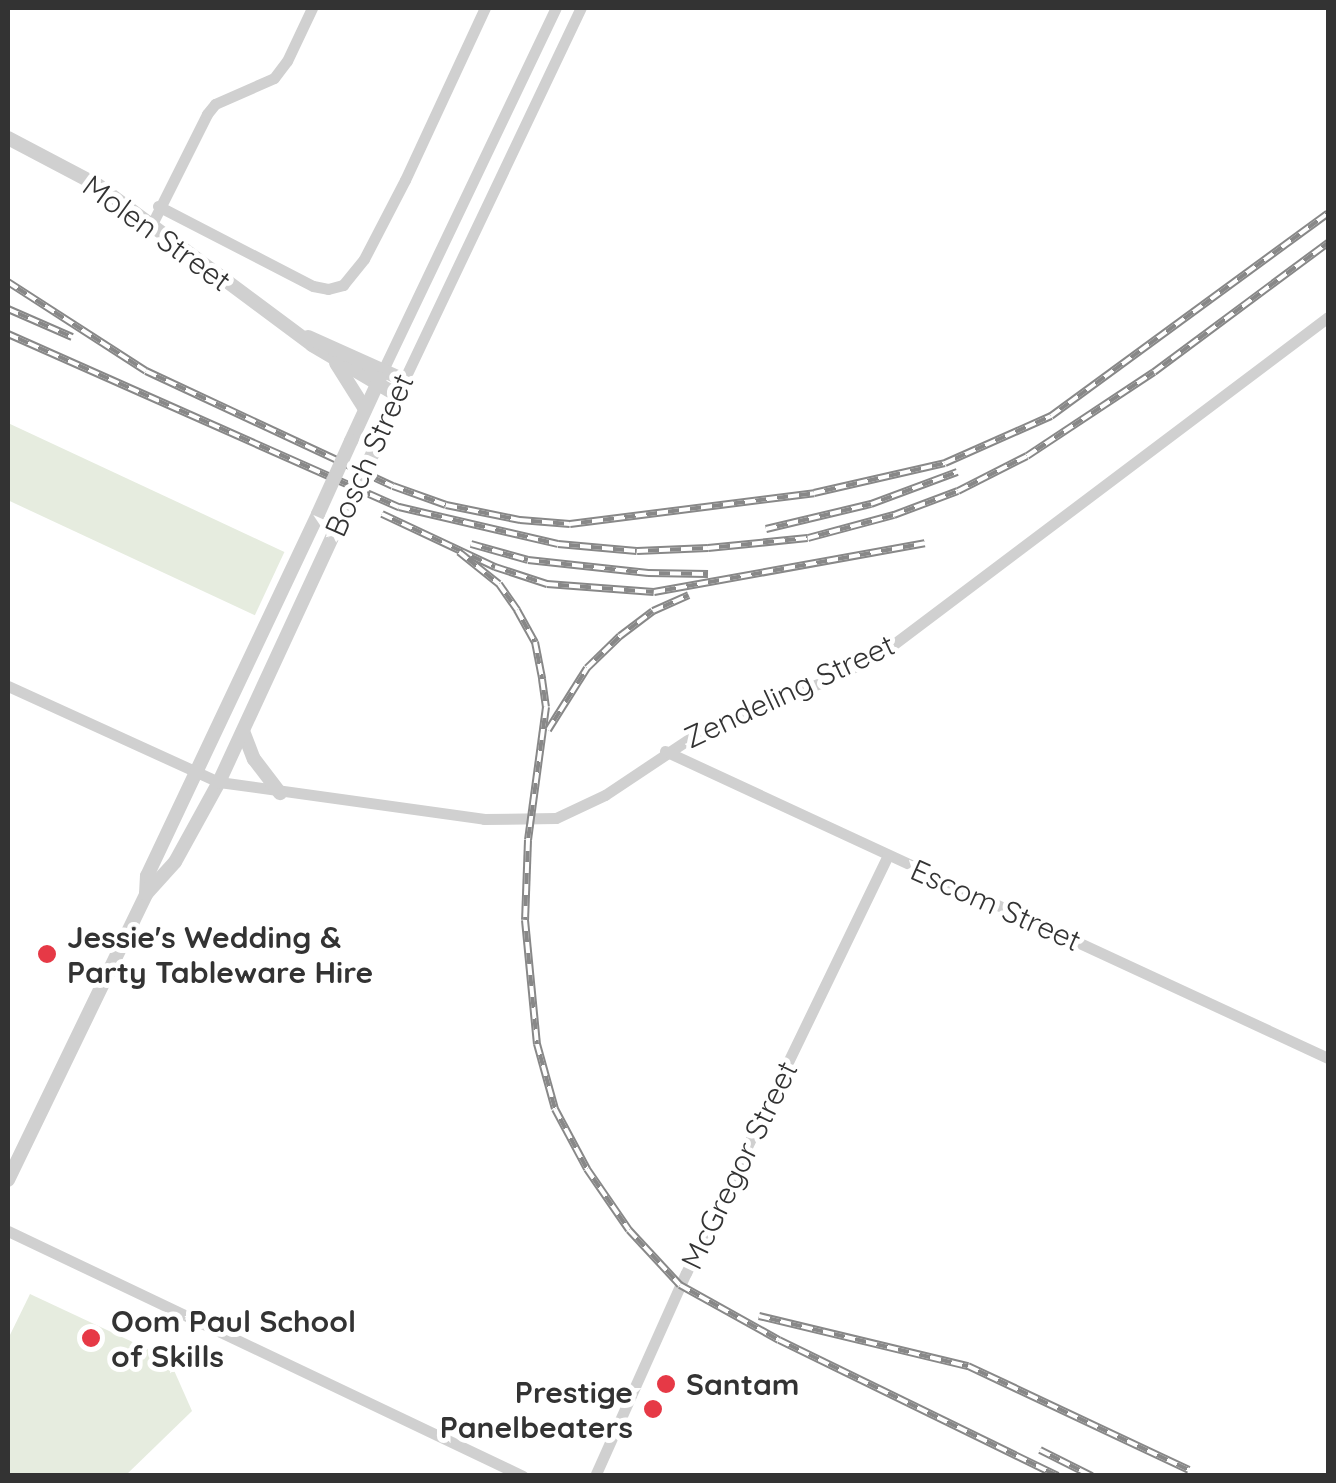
<!DOCTYPE html>
<html>
<head>
<meta charset="utf-8">
<style>
  body { margin:0 }
  #map { position:relative; width:1336px; height:1483px; overflow:hidden; background:#fff; font-family:Quicksand,sans-serif }
  div>[style] { position:absolute }
  .green>* { inset:0; background:#e6ecdf; transform-origin:0 0 }
  .minor>* { height:11px; margin:-5.5px; padding:0 5.5px; transform-origin:5.5px; border-radius:5.5px; background:#d0d0d0 }
  .tertiary>* { height:14px; margin:-7px; padding:0 7px; transform-origin:7px; border-radius:7px; background:#d0d0d0 }
  .rail>* { height:8px; margin-top:-4px; transform-origin:0; background:repeating-linear-gradient(90deg,#fff 0 11px,#888 0 22px); box-sizing:border-box; border-block:2px solid #888 }
  .tertiary-bridge>* { height:14px; margin:-7px; padding:0 7px; transform-origin:7px; border-radius:7px; background:#d0d0d0 }
  .dots>* { width:28px; height:28px; translate:-50% -50%; box-sizing:border-box; border:5px solid #fff; border-radius:50% }
  span { translate:-50% -50%; white-space:nowrap; text-align:center; line-height:1.15; -webkit-text-stroke:10px #fff; paint-order:stroke }
  .street-label { font-size:30px; color:#333 }
  .poi-label { font-size:30px; color:#333; font-weight:700 }
  .left { translate:0 -50%; text-align:left }
  .right { translate:-100% -50%; text-align:right }
  .frame { position:absolute; inset:0; border:10px solid #333; pointer-events:none }
</style>
</head>
<body>
<div id="map">
  <div class="green">
    <div style="left:8px;top:423px;width:305px;height:70px;rotate:25deg"></div>
    <div style="clip-path:polygon(30px 1294px,169px 1359px,192px 1411px,126px 1475px,8px 1475px,8px 1339px)"></div>
  </div>
  <div class="minor">
    <div style="left:158px;top:206px;width:174px;rotate:27.3deg"></div>
    <div style="left:313px;top:286px;width:15px;rotate:11deg"></div>
    <div style="left:328px;top:289px;width:16px;rotate:-15deg"></div>
    <div style="left:343px;top:285px;width:33px;rotate:-51deg"></div>
    <div style="left:364px;top:259px;width:89px;rotate:-62.6deg"></div>
    <div style="left:405px;top:180px;width:190px;rotate:-65.1deg"></div>
    <div style="left:151px;top:226px;width:125px;rotate:-63.4deg"></div>
    <div style="left:207px;top:114px;width:13px;rotate:-51deg"></div>
    <div style="left:215px;top:104px;width:64px;rotate:-23.8deg"></div>
    <div style="left:274px;top:78px;width:21px;rotate:-53deg"></div>
    <div style="left:287px;top:61px;width:59px;rotate:-64.7deg"></div>
    <div style="left:383px;top:370px;width:401px;rotate:-64.5deg"></div>
    <div style="left:404px;top:380px;width:412px;rotate:-64.6deg"></div>
    <div style="left:8px;top:686px;width:232px;rotate:24.5deg"></div>
    <div style="left:219px;top:782px;width:268px;rotate:7.9deg"></div>
    <div style="left:484px;top:819px;width:72px;rotate:-0.8deg"></div>
    <div style="left:556px;top:818px;width:54px;rotate:-25.1deg"></div>
    <div style="left:605px;top:795px;width:126px;rotate:-33.7deg"></div>
    <div style="left:710px;top:725px;width:124px;rotate:-20.8deg"></div>
    <div style="left:826px;top:681px;width:63px;rotate:-26.6deg"></div>
    <div style="left:882px;top:653px;width:558px;rotate:-36.99deg"></div>
    <div style="left:665px;top:751px;width:731px;rotate:24.85deg"></div>
    <div style="left:8px;top:1231px;width:570px;rotate:25.44deg"></div>
    <div style="left:595px;top:1476px;width:222px;rotate:-65.9deg"></div>
    <div style="left:686px;top:1273px;width:463px;rotate:-64.2deg"></div>
  </div>
  <div class="tertiary">
    <div style="left:8px;top:138px;width:103px;rotate:27.8deg"></div>
    <div style="left:99px;top:186px;width:266px;rotate:36.7deg"></div>
    <div style="left:312px;top:345px;width:99px;rotate:30.5deg"></div>
    <div style="left:308px;top:337px;width:105px;rotate:24.1deg"></div>
    <div style="left:404px;top:380px;width:79px;rotate:113deg"></div>
    <div style="left:336px;top:363px;width:54px;rotate:57.8deg"></div>
    <div style="left:351px;top:441px;width:69px;rotate:-65.3deg"></div>
    <div style="left:243px;top:731px;width:30px;rotate:69deg"></div>
    <div style="left:254px;top:759px;width:43px;rotate:52.6deg"></div>
    <div style="left:146px;top:894px;width:18px;rotate:-87deg"></div>
    <div style="left:147px;top:876px;width:400px;rotate:-64.7deg"></div>
    <div style="left:8px;top:1180px;width:318px;rotate:-64.2deg"></div>
    <div style="left:146px;top:894px;width:43px;rotate:-47.8deg"></div>
    <div style="left:175px;top:862px;width:91px;rotate:-61.2deg"></div>
    <div style="left:219px;top:782px;width:284px;rotate:-65.2deg"></div>
  </div>
  <div class="rail">
    <div style="left:8px;top:282px;width:164px;rotate:32.8deg"></div>
    <div style="left:146px;top:371px;width:272px;rotate:25deg"></div>
    <div style="left:393px;top:486px;width:56px;rotate:19.7deg"></div>
    <div style="left:446px;top:505px;width:76px;rotate:11.5deg"></div>
    <div style="left:520px;top:520px;width:50px;rotate:4.6deg"></div>
    <div style="left:570px;top:524px;width:246px;rotate:-7.2deg"></div>
    <div style="left:814px;top:493px;width:134px;rotate:-12.9deg"></div>
    <div style="left:945px;top:463px;width:116px;rotate:-23.9deg"></div>
    <div style="left:1051px;top:416px;width:343px;rotate:-36.2deg"></div>
    <div style="left:8px;top:309px;width:70px;rotate:23.6deg"></div>
    <div style="left:8px;top:334px;width:428px;rotate:23.9deg"></div>
    <div style="left:399px;top:507px;width:163px;rotate:13.1deg"></div>
    <div style="left:558px;top:544px;width:79px;rotate:5.1deg"></div>
    <div style="left:637px;top:551px;width:71px;rotate:-2.4deg"></div>
    <div style="left:708px;top:548px;width:100px;rotate:-5.7deg"></div>
    <div style="left:808px;top:538px;width:89px;rotate:-15deg"></div>
    <div style="left:894px;top:515px;width:68px;rotate:-20.6deg"></div>
    <div style="left:958px;top:491px;width:77px;rotate:-26.9deg"></div>
    <div style="left:1027px;top:456px;width:152px;rotate:-33.5deg"></div>
    <div style="left:1154px;top:372px;width:217px;rotate:-36.6deg"></div>
    <div style="left:382px;top:514px;width:125px;rotate:25.1deg"></div>
    <div style="left:495px;top:567px;width:55px;rotate:18.1deg"></div>
    <div style="left:547px;top:584px;width:107px;rotate:4.3deg"></div>
    <div style="left:654px;top:592px;width:275px;rotate:-10.2deg"></div>
    <div style="left:766px;top:529px;width:108px;rotate:-13.4deg"></div>
    <div style="left:871px;top:504px;width:92px;rotate:-20.4deg"></div>
    <div style="left:471px;top:544px;width:59px;rotate:15.7deg"></div>
    <div style="left:528px;top:560px;width:121px;rotate:6.2deg"></div>
    <div style="left:648px;top:573px;width:60px;rotate:1deg"></div>
    <div style="left:459px;top:552px;width:51px;rotate:38.7deg"></div>
    <div style="left:499px;top:584px;width:32px;rotate:55deg"></div>
    <div style="left:517px;top:610px;width:37px;rotate:61deg"></div>
    <div style="left:535px;top:642px;width:38px;rotate:79deg"></div>
    <div style="left:542px;top:679px;width:28px;rotate:82deg"></div>
    <div style="left:546px;top:707px;width:134px;rotate:97.7deg"></div>
    <div style="left:528px;top:840px;width:80px;rotate:92.1deg"></div>
    <div style="left:525px;top:920px;width:125px;rotate:84.5deg"></div>
    <div style="left:537px;top:1044px;width:67px;rotate:74.5deg"></div>
    <div style="left:555px;top:1109px;width:68px;rotate:61.9deg"></div>
    <div style="left:587px;top:1169px;width:74px;rotate:55.5deg"></div>
    <div style="left:629px;top:1230px;width:75px;rotate:47.2deg"></div>
    <div style="left:680px;top:1285px;width:113px;rotate:29.1deg"></div>
    <div style="left:779px;top:1340px;width:310px;rotate:26deg"></div>
    <div style="left:548px;top:730px;width:73px;rotate:-57.8deg"></div>
    <div style="left:587px;top:668px;width:46px;rotate:-44.1deg"></div>
    <div style="left:620px;top:636px;width:41px;rotate:-37.1deg"></div>
    <div style="left:653px;top:611px;width:39px;rotate:-24deg"></div>
    <div style="left:759px;top:1316px;width:215px;rotate:13.5deg"></div>
    <div style="left:968px;top:1366px;width:244px;rotate:25.2deg"></div>
    <div style="left:1040px;top:1450px;width:58px;rotate:26.6deg"></div>
  </div>
  <div class="tertiary-bridge">
    <div style="left:318px;top:514px;width:80px;rotate:-65.7deg"></div>
    <div style="left:338px;top:524px;width:79px;rotate:-63.8deg"></div>
  </div>
  <div class="dots">
    <div style="left:47px;top:954px;background:#e63946"></div>
    <div style="left:91px;top:1338px;background:#e63946"></div>
    <div style="left:666px;top:1384px;background:#e63946"></div>
    <div style="left:653px;top:1409px;background:#e63946"></div>
  </div>
  <div class="street-label">
    <span style="left:157px;top:233px;rotate:36deg">Molen Street</span>
    <span style="left:369px;top:455px;rotate:-66deg">Bosch Street</span>
    <span style="left:789px;top:691px;rotate:-25deg">Zendeling Street</span>
    <span style="left:996px;top:905px;rotate:24deg">Escom Street</span>
    <span style="left:739px;top:1165px;rotate:-64deg">McGregor Street</span>
  </div>
  <div class="poi-label">
    <span class="left" style="left:67px;top:954px">Jessie's Wedding &amp;<br>Party Tableware Hire</span>
    <span class="left" style="left:111px;top:1338px">Oom Paul School<br>of Skills</span>
    <span class="left" style="left:686px;top:1384px">Santam</span>
    <span class="right" style="left:633px;top:1409px">Prestige<br>Panelbeaters</span>
  </div>
  <div class="frame"></div>
</div>
</body>
</html>
